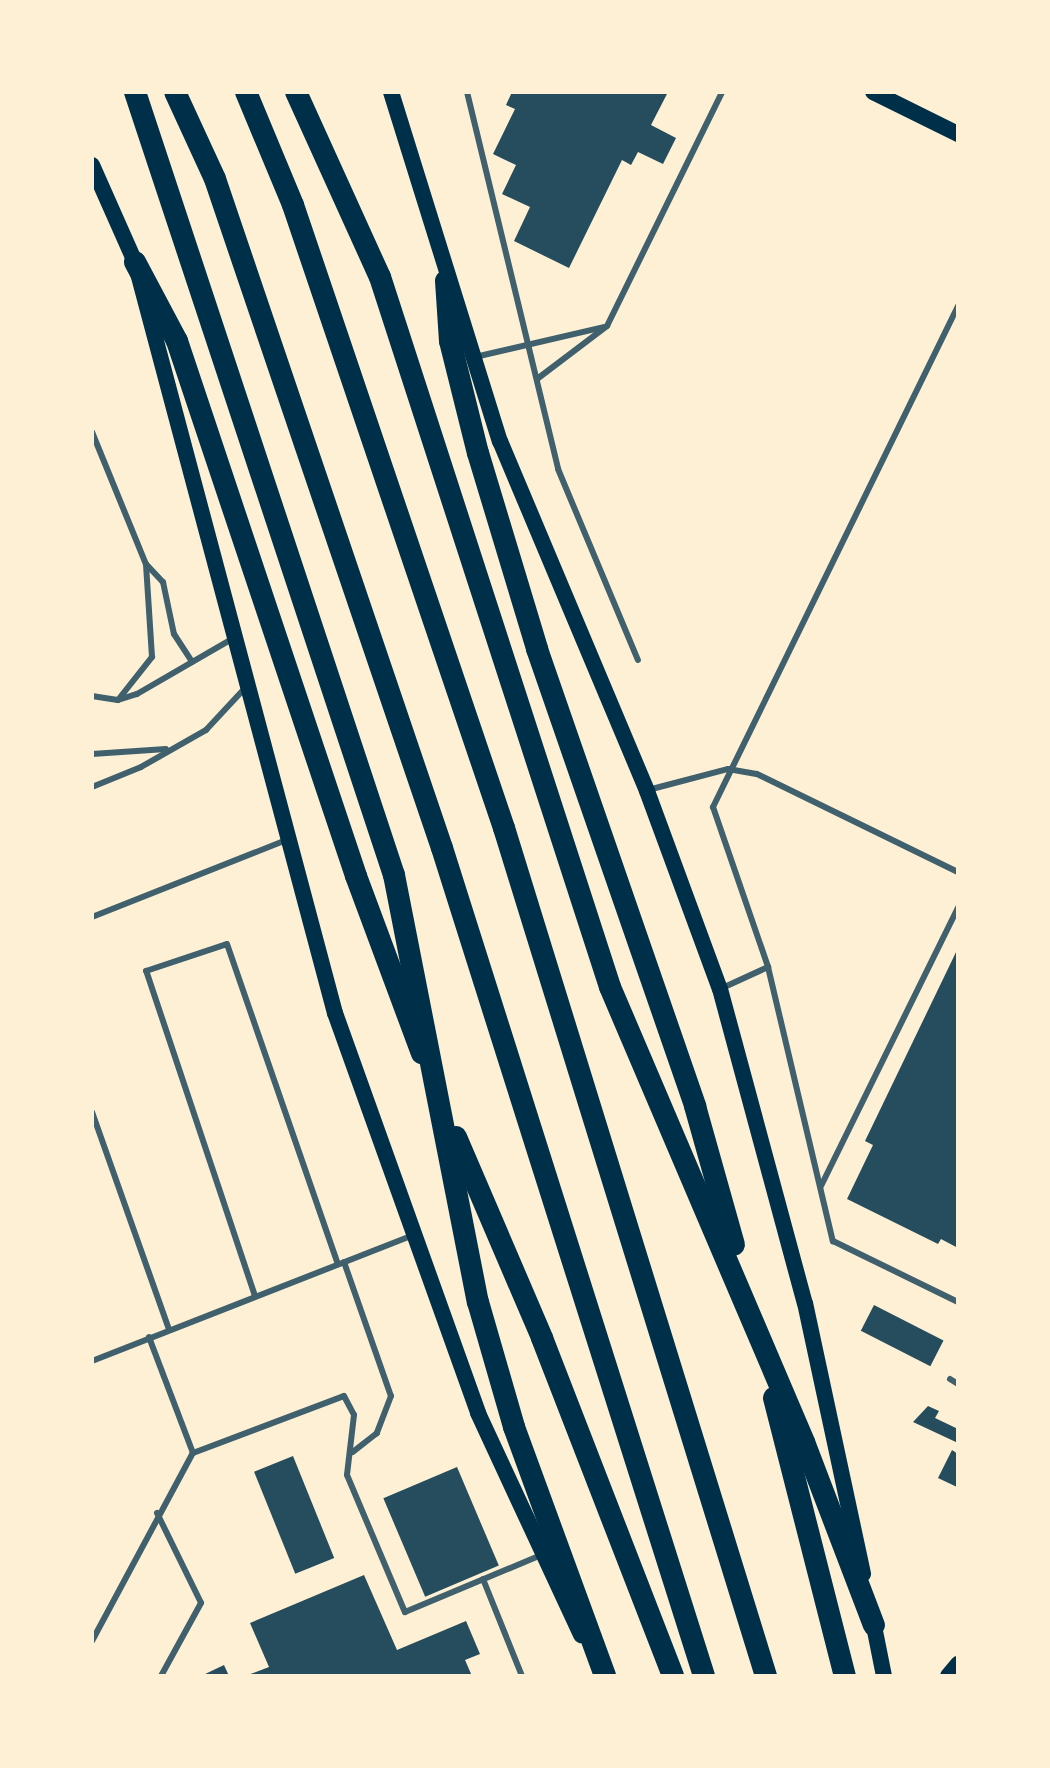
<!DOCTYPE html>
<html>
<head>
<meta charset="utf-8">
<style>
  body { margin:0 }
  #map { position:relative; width:1050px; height:1768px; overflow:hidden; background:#fdf0d5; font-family:Georgia,serif }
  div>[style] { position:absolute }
  .building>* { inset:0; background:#264d5e; transform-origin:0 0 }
  .service>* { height:6px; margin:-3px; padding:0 3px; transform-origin:3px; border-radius:3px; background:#3f606c }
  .secondary>* { height:16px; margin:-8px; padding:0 8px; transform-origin:8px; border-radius:8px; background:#003049 }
  .motorway>* { height:22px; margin:-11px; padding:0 11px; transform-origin:11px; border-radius:11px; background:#003049 }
  span { translate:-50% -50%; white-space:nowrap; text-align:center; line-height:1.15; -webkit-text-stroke:7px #fdf0d5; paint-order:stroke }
  .frame { position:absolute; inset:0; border:94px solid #fdf0d5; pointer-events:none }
</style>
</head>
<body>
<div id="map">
  <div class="building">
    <div style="clip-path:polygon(512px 92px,668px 92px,651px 125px,676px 138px,663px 164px,638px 152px,631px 165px,622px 160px,569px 268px,514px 241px,530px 207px,502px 194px,516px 165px,493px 154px,515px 109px,506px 105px)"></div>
    <div style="clip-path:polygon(958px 948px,958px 1248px,941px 1239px,938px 1244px,847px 1199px,873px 1145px,865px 1141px)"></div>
    <div style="left:874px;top:1305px;width:78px;height:29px;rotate:27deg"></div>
    <div style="clip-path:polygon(928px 1406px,939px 1411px,935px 1418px,958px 1429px,958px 1443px,913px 1422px)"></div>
    <div style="clip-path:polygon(952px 1450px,958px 1454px,957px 1487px,938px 1478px)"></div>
    <div style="left:293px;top:1456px;width:110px;height:42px;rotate:68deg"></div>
    <div style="left:457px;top:1467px;width:107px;height:80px;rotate:67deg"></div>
    <div style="clip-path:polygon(364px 1575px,397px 1650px,466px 1621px,480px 1654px,465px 1660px,472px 1676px,245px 1676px,269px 1667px,250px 1623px)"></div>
    <div style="clip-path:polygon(224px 1665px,229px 1676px,201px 1676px)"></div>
  </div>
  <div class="service">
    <div style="left:467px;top:92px;width:388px;rotate:76.4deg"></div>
    <div style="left:558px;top:469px;width:207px;rotate:67.3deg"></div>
    <div style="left:958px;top:306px;width:558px;rotate:116.06deg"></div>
    <div style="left:713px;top:807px;width:169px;rotate:71deg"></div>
    <div style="left:768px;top:967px;width:282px;rotate:76.7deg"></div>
    <div style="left:833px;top:1241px;width:139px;rotate:26deg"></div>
    <div style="left:475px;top:357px;width:132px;rotate:-13.1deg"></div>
    <div style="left:537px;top:379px;width:88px;rotate:-37.1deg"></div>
    <div style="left:607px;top:326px;width:261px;rotate:-63.8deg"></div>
    <div style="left:92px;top:432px;width:143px;rotate:67.8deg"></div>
    <div style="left:146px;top:564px;width:25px;rotate:47deg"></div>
    <div style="left:163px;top:582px;width:53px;rotate:78.1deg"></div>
    <div style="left:174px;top:634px;width:33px;rotate:57deg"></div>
    <div style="left:92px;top:696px;width:26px;rotate:9deg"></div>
    <div style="left:118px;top:700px;width:20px;rotate:-18deg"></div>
    <div style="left:137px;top:694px;width:110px;rotate:-30.1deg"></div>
    <div style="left:118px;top:700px;width:55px;rotate:-51.7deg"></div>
    <div style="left:152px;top:657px;width:93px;rotate:-93.7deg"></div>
    <div style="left:92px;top:754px;width:74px;rotate:-3.9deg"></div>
    <div style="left:92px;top:787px;width:53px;rotate:-22.2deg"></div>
    <div style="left:141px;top:767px;width:75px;rotate:-29.6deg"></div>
    <div style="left:206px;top:730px;width:57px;rotate:-47.1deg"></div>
    <div style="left:648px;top:790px;width:83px;rotate:-14.7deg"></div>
    <div style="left:728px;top:769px;width:29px;rotate:10deg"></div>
    <div style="left:757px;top:774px;width:224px;rotate:26deg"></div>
    <div style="left:92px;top:917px;width:209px;rotate:-21.6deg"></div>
    <div style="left:720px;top:989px;width:53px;rotate:-24.6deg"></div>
    <div style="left:92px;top:1112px;width:231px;rotate:70.5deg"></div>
    <div style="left:821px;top:1186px;width:311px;rotate:-63.8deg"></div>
    <div style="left:344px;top:1262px;width:142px;rotate:70.7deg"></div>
    <div style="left:391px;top:1396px;width:40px;rotate:111deg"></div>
    <div style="left:377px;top:1433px;width:31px;rotate:142deg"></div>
    <div style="left:255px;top:1296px;width:343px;rotate:-108.5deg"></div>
    <div style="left:146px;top:971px;width:85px;rotate:-18.4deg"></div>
    <div style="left:227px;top:944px;width:339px;rotate:70.9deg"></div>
    <div style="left:92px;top:1361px;width:346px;rotate:-21.4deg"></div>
    <div style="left:950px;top:1379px;width:9px;rotate:32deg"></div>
    <div style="left:193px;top:1453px;width:161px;rotate:-20.7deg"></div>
    <div style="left:344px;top:1396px;width:21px;rotate:62deg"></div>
    <div style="left:354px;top:1415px;width:60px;rotate:96.7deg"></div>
    <div style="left:347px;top:1475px;width:149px;rotate:67.1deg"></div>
    <div style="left:405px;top:1612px;width:147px;rotate:-22.7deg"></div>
    <div style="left:157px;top:1513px;width:100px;rotate:63.9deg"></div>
    <div style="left:201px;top:1603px;width:83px;rotate:118.7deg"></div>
    <div style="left:483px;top:1579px;width:105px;rotate:68.1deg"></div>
    <div style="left:92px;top:1641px;width:213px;rotate:-61.8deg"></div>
    <div style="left:193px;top:1453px;width:124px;rotate:-110.8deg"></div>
  </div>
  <div class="secondary">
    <div style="left:391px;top:92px;width:366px;rotate:72.7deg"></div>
    <div style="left:500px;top:441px;width:380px;rotate:67.2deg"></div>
    <div style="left:647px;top:791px;width:211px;rotate:69.8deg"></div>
    <div style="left:720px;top:989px;width:325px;rotate:74.9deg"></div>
    <div style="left:805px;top:1303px;width:277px;rotate:77.9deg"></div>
    <div style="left:873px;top:92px;width:95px;rotate:26.3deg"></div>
    <div style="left:92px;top:165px;width:106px;rotate:66.1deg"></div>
    <div style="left:135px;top:262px;width:777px;rotate:75.09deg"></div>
    <div style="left:335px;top:1013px;width:425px;rotate:70.3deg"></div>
    <div style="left:478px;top:1413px;width:245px;rotate:65.1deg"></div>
    <div style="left:872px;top:1616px;width:61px;rotate:78.7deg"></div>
    <div style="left:948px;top:1676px;width:16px;rotate:-50deg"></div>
  </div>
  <div class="motorway">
    <div style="left:135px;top:92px;width:825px;rotate:71.7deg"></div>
    <div style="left:394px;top:875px;width:435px;rotate:78.9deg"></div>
    <div style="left:478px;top:1302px;width:130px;rotate:73.9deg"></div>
    <div style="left:514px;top:1427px;width:265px;rotate:69.9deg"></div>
    <div style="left:175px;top:92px;width:96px;rotate:65.3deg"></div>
    <div style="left:215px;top:179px;width:706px;rotate:71.26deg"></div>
    <div style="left:442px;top:848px;width:868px;rotate:72.44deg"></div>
    <div style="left:246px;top:92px;width:122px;rotate:67.4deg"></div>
    <div style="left:293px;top:205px;width:658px;rotate:71.29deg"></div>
    <div style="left:504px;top:828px;width:888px;rotate:72.83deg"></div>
    <div style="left:296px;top:92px;width:203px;rotate:65.6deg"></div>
    <div style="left:380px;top:277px;width:746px;rotate:72.05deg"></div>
    <div style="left:610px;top:987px;width:495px;rotate:66.9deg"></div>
    <div style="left:804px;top:1442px;width:196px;rotate:69.1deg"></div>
    <div style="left:135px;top:262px;width:89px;rotate:62deg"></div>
    <div style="left:177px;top:341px;width:564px;rotate:71.5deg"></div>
    <div style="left:356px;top:876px;width:189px;rotate:69.6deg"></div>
    <div style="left:446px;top:281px;width:60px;rotate:86.2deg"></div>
    <div style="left:450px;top:341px;width:115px;rotate:76deg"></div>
    <div style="left:478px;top:453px;width:205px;rotate:73.2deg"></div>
    <div style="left:537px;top:649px;width:484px;rotate:70.9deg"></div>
    <div style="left:695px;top:1106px;width:144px;rotate:74.3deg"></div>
    <div style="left:456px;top:1137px;width:219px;rotate:66.8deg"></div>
    <div style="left:542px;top:1338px;width:362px;rotate:68.8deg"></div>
    <div style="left:774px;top:1398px;width:287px;rotate:75.7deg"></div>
  </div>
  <div class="frame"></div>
</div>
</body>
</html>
